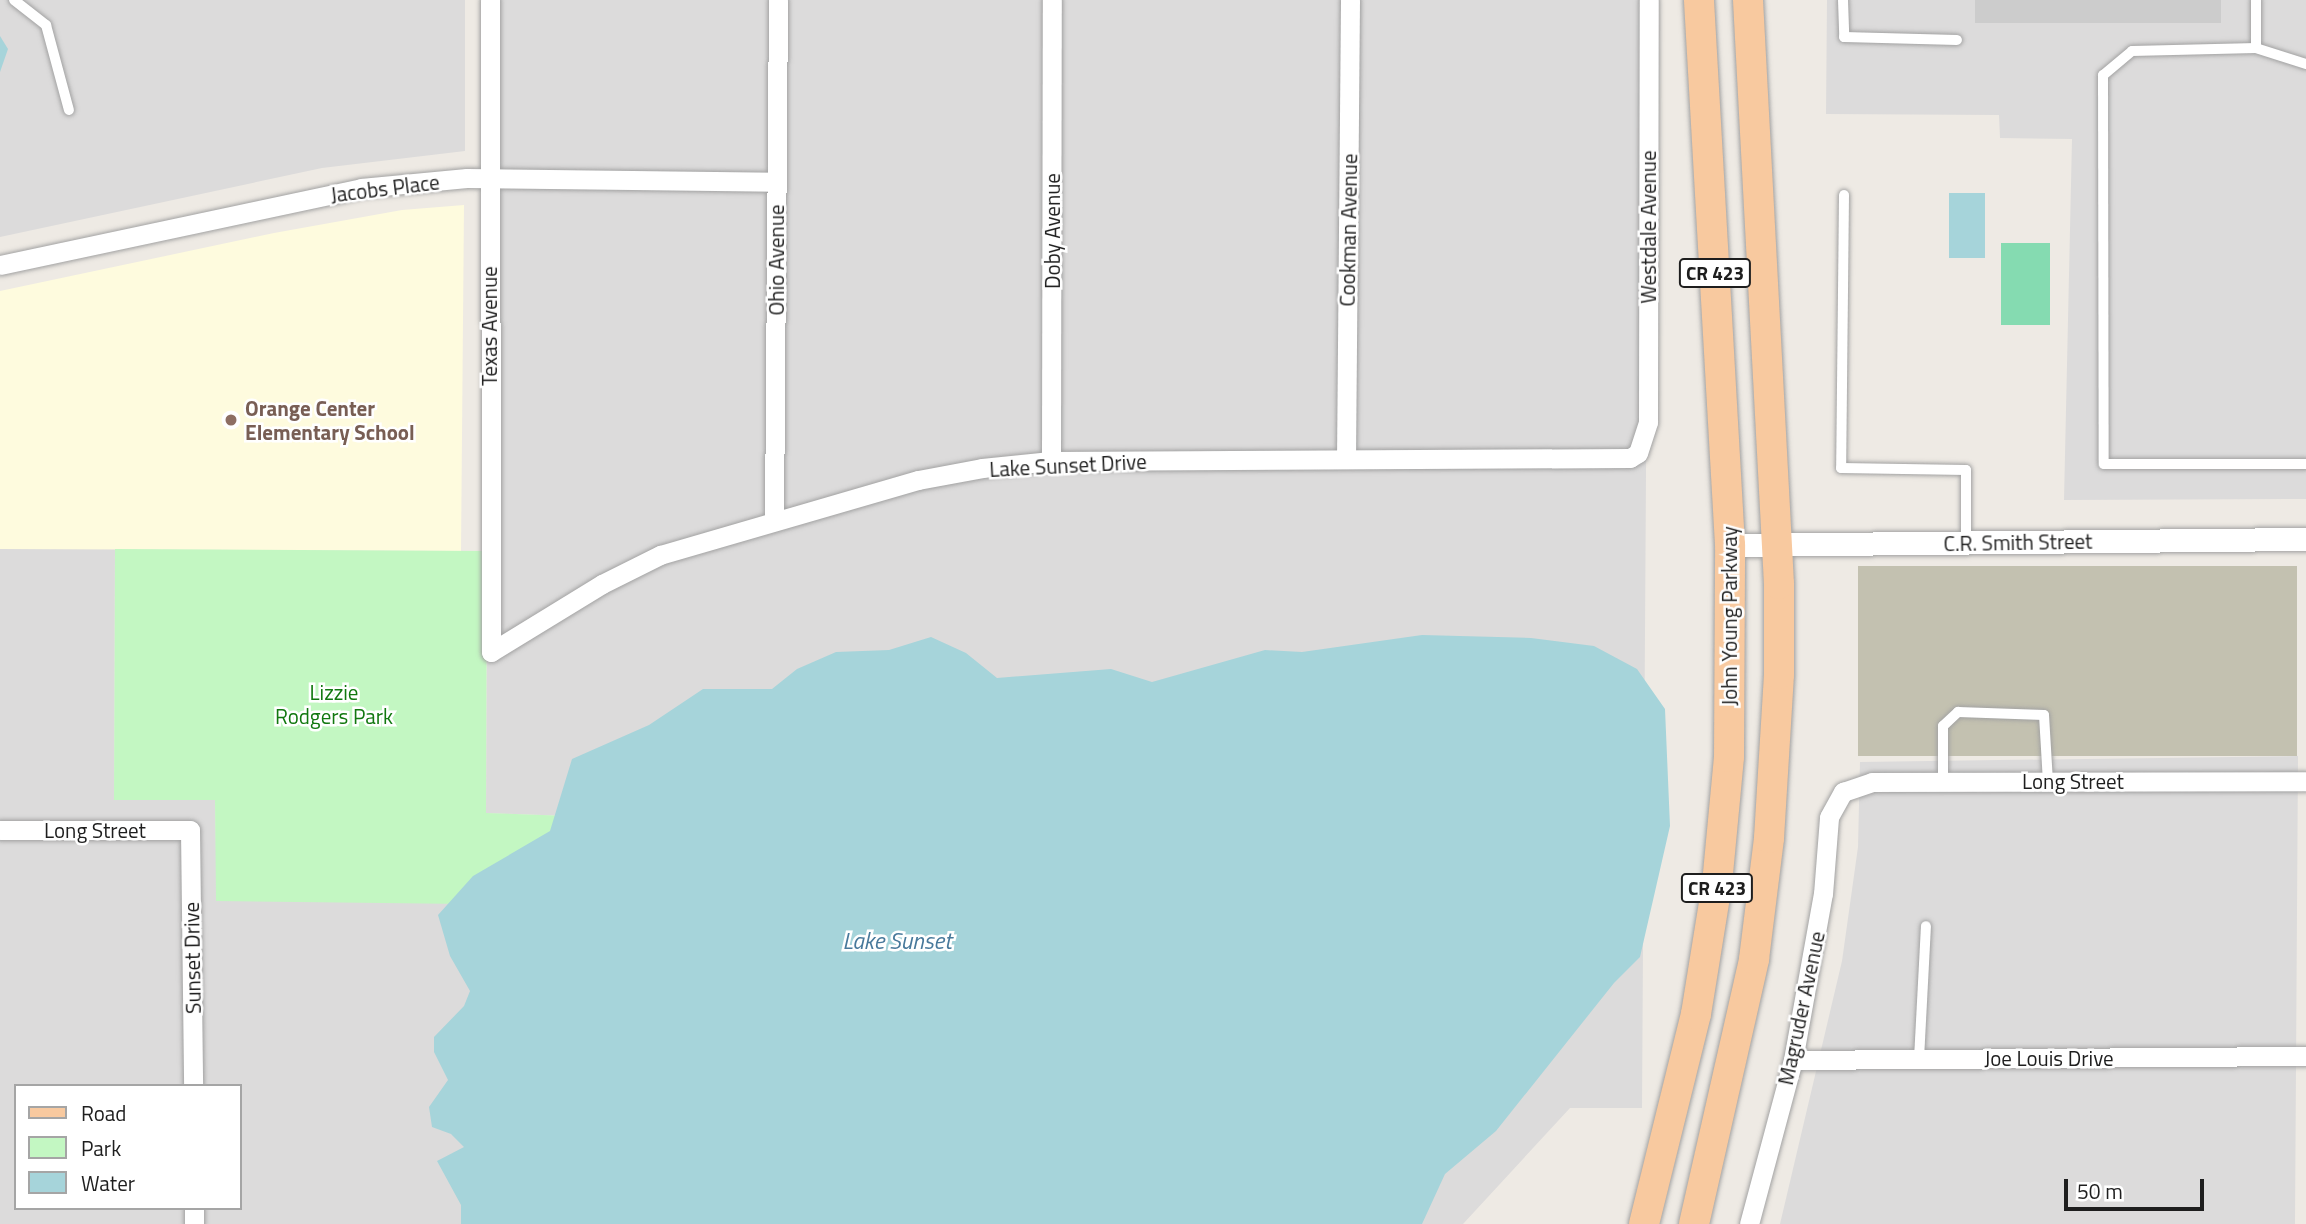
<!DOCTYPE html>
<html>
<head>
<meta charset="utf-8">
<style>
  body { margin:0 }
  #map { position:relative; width:2306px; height:1224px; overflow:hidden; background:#eeeae4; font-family:"Titillium Web",sans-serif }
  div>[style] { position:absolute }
  .residential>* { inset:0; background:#dcdbdb }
  .education>* { inset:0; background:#fefbde }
  .religious>* { inset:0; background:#ccc; transform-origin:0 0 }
  .construction>* { inset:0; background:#c3c1b0; transform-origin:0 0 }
  .park>* { inset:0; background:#c3f7c2 }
  .pitch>* { inset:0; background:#85dbb1; transform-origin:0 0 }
  .water>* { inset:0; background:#a6d4da; transform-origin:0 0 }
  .roads { filter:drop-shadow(0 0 2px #a2a2a2) drop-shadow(0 0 2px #a2a2a2) }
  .service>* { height:10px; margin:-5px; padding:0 5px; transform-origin:5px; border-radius:5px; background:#fff }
  .minor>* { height:19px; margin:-9.5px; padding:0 9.5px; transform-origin:9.5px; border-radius:9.5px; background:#fff }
  .tertiary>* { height:23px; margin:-11.5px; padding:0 11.5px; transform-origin:11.5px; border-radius:11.5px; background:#fff }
  .primary>* { height:30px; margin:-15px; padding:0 15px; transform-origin:15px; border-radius:15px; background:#f8c99f }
  .dots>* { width:19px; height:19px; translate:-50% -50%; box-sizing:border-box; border:4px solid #fff; border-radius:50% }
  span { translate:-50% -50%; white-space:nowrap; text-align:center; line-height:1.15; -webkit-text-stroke:5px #fff; paint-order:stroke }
  .shield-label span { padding:2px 5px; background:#fff; border:2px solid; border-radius:5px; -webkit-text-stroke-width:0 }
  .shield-label { font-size:19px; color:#1e1e1e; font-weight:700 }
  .street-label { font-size:21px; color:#1e1e1e }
  .education-label { font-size:21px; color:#785e54; font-weight:700 }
  .left { translate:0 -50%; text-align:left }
  .park-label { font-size:21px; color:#11780f }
  .water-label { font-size:23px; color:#48799b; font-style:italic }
  .legend { position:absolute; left:14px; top:1084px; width:228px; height:126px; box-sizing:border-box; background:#fff; border:2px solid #a5a5a5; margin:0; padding:9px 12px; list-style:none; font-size:21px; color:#1e1e1e }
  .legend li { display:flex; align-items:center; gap:14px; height:35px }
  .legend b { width:35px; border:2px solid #a5a5a5 }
  .scale { position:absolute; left:2064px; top:1179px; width:140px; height:32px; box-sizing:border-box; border:4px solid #1e1e1e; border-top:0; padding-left:9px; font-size:21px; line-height:24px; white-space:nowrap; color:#1e1e1e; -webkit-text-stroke:5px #fff; paint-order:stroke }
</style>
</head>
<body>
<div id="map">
  <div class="residential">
    <div style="clip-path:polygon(0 0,465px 0,465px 151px,322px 168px,0 237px)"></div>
    <div style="clip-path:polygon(evenodd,490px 0,1649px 0,1642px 1108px,1570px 1108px,1463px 1224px,0 1224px,0 549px,115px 549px,114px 800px,215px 800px,217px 901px,623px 818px,486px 813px,490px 0,16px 1086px,240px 1086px,240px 1208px,16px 1208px,16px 1086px)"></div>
    <div style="clip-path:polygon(1827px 0,1975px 0,1975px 23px,2221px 22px,2221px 0,2306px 0,2306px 499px,2064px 500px,2072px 139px,2000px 138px,1999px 115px,1826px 114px)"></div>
    <div style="clip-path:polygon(2298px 756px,2295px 1224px,1780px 1224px,1842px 961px,1858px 847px,1860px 762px)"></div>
  </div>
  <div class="education">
    <div style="clip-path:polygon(464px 205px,461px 551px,0 549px,0 291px,274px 233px,402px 210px)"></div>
  </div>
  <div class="religious">
    <div style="left:1975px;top:0;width:246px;height:23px"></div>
  </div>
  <div class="construction">
    <div style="left:2297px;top:566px;width:190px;height:439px;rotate:90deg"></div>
  </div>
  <div class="park">
    <div style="clip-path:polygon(115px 549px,487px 551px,486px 813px,624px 818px,543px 905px,216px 901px,215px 800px,114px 800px)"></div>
  </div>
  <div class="pitch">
    <div style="left:2001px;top:243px;width:49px;height:82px"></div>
  </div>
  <div class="water">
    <div style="clip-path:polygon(0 36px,8px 49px,0 72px)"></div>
    <div style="left:1949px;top:193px;width:36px;height:65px"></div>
    <div style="clip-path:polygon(1422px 635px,1531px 638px,1594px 646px,1637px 669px,1665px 709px,1670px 826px,1640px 957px,1614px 983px,1496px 1131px,1445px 1174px,1422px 1224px,461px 1224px,461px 1205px,437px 1161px,464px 1147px,451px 1134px,432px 1127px,429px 1107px,448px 1080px,434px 1052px,434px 1037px,464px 1006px,470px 991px,450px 956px,438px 915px,473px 876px,550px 831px,572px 759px,649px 725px,703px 689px,772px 689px,797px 669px,836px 652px,889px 650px,931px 637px,966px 653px,997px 678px,1111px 669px,1152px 682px,1265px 650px,1302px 652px)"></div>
  </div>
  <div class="roads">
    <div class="service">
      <div style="left:14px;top:0;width:41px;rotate:38deg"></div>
      <div style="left:46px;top:25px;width:88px;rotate:74.9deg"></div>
      <div style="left:1843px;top:0;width:37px;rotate:88deg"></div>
      <div style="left:1844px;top:37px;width:113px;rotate:1.5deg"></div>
      <div style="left:2256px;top:48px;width:48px;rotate:-90deg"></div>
      <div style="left:2306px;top:64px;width:52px;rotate:-162.3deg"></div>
      <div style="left:2256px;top:48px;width:124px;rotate:178.6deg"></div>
      <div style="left:2132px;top:51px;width:38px;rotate:140deg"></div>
      <div style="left:2103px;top:75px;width:389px;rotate:89.9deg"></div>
      <div style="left:2104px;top:464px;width:202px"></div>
      <div style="left:1844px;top:195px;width:273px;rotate:90.6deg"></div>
      <div style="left:1841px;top:468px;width:125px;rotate:0.9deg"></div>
      <div style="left:1966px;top:470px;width:72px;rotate:90deg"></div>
      <div style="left:1943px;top:782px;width:56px;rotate:-90deg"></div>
      <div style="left:1943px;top:726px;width:21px;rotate:-43deg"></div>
      <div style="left:1958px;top:712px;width:86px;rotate:2deg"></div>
      <div style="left:2044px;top:715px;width:67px;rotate:86.6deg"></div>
      <div style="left:1919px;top:1059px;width:133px;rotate:-87deg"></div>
    </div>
    <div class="minor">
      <div style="left:490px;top:0;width:652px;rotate:89.91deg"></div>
      <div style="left:0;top:265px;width:369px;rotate:-12deg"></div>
      <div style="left:361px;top:188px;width:106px;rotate:-5.4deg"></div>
      <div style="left:467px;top:178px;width:309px;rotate:0.7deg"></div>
      <div style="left:1346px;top:459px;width:459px;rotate:-89.5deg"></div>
      <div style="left:1051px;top:461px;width:461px;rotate:-89.9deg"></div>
      <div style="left:774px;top:520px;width:520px;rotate:-89.56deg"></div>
      <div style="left:491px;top:652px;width:130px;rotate:-31.5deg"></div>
      <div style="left:602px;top:584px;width:65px;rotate:-26.6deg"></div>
      <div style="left:660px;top:555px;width:269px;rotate:-16.2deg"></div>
      <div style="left:918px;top:480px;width:65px;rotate:-10.6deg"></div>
      <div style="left:982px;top:468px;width:69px;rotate:-5.8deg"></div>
      <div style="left:1051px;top:461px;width:579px;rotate:-0.3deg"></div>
      <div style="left:1630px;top:458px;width:9px;rotate:-32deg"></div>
      <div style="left:1638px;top:453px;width:33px;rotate:-72deg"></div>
      <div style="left:1648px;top:422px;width:422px;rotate:-89.9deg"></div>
      <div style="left:0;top:830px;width:190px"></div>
      <div style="left:190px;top:830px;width:256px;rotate:89.3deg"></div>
      <div style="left:1793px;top:1060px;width:513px;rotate:-0.45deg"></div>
      <div style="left:194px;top:1208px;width:16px;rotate:90deg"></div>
      <div style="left:1749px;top:1224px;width:170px;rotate:-75deg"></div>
      <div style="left:1793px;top:1060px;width:169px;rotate:-79.8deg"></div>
      <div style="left:1823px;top:894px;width:77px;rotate:-85.5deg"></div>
      <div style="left:1829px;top:817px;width:29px;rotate:-61deg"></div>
      <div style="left:1843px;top:792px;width:31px;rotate:-19deg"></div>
      <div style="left:1872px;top:782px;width:434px;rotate:-0.1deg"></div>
    </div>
    <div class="tertiary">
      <div style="left:1730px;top:545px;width:576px;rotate:-0.6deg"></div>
    </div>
    <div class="primary">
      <div style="left:1644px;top:1224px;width:216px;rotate:-76.1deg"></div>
      <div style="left:1696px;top:1014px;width:132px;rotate:-80.8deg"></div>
      <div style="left:1717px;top:884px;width:128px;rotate:-84.6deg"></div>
      <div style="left:1729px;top:757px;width:212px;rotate:-89.7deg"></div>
      <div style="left:1730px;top:545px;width:546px;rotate:-93.26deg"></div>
      <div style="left:1694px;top:1224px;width:272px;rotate:-77.2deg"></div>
      <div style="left:1754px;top:959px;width:122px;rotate:-82.9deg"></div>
      <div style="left:1769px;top:838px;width:164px;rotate:-86.5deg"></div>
      <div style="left:1779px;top:674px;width:90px;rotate:-90deg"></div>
      <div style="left:1779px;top:584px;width:585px;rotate:-93.04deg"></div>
    </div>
  </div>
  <div class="dots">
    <div style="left:231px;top:420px;background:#8d6e63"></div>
  </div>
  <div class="shield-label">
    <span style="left:1715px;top:273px">CR 423</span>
    <span style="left:1717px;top:888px">CR 423</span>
  </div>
  <div class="street-label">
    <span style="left:385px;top:188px;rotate:-7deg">Jacobs Place</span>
    <span style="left:1648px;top:227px;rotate:-90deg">Westdale Avenue</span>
    <span style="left:1348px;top:230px;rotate:-89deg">Cookman Avenue</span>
    <span style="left:1052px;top:231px;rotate:-90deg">Doby Avenue</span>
    <span style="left:776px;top:260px;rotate:-90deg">Ohio Avenue</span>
    <span style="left:489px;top:326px;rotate:-90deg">Texas Avenue</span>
    <span style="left:1068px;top:465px;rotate:-3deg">Lake Sunset Drive</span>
    <span style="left:2018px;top:542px;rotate:-1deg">C.R. Smith Street</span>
    <span style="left:1729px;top:616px;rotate:-90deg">John Young Parkway</span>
    <span style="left:2073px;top:781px">Long Street</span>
    <span style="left:95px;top:830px">Long Street</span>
    <span style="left:192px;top:958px;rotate:-91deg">Sunset Drive</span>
    <span style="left:1801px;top:1008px;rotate:-78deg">Magruder Avenue</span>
    <span style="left:2049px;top:1058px">Joe Louis Drive</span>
  </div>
  <div class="education-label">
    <span class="left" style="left:245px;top:420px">Orange Center<br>Elementary School</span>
  </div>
  <div class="park-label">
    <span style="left:334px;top:704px">Lizzie<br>Rodgers Park</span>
  </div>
  <div class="water-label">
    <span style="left:897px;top:941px">Lake Sunset</span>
  </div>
  <ul class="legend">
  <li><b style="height:9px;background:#f8c99f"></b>Road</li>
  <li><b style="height:19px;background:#c3f7c2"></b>Park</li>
  <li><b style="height:19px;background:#a6d4da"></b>Water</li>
  </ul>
  <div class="scale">50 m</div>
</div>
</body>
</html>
